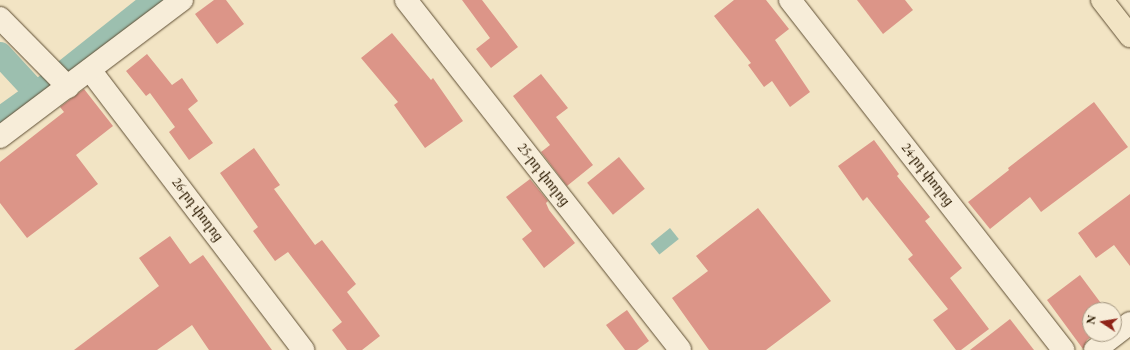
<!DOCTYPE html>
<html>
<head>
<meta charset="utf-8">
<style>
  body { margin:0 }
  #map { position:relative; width:1130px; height:350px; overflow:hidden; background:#f2e4c4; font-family:"EB Garamond","Noto Serif Armenian",serif }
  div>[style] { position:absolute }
  .water>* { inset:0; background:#9cbfaf; transform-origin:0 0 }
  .canal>* { height:24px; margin:-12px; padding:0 12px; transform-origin:12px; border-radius:12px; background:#9cbfaf }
  .building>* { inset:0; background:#dc9588; transform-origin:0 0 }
  .roads { filter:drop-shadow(0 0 1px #5e4d32) drop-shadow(0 0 1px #5e4d32) }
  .minor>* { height:22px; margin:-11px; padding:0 11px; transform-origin:11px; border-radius:11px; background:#f7edd9 }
  .major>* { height:22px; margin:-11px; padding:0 11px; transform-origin:11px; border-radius:11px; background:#f2e4c4 }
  span { translate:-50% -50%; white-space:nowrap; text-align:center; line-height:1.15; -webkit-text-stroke:3px #f7edd9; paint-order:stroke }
  .street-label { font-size:13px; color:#2d1b02 }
  .north { position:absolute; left:1082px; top:302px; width:40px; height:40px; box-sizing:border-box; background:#f7edd9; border:1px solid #a69983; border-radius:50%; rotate:282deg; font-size:11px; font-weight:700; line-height:16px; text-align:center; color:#2d1b02 }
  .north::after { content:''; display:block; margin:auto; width:14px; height:18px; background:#8f2418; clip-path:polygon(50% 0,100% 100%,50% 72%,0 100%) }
</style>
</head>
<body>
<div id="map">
  <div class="water">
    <div style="left:670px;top:228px;width:14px;height:25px;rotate:51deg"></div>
  </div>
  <div class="canal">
    <div style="left:0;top:54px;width:53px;rotate:47.3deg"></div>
    <div style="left:67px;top:70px;width:112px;rotate:-38.5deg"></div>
    <div style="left:0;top:119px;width:65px;rotate:-35.6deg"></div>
  </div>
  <div class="building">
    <div style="clip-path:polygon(214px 0,226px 0,244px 24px,217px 44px,195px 14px)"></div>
    <div style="clip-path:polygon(462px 0,482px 0,518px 47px,491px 68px,476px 49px,490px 38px)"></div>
    <div style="clip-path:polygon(734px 0,766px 0,789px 29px,775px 40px,810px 92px,790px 107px,772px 81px,764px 87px,748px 65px,751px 63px,714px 16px)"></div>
    <div style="clip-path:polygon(857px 0,905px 0,913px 10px,883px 34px)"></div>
    <div style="clip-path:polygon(392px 33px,431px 80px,433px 78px,463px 121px,425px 148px,394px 105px,398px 102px,361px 58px)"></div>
    <div style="clip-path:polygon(147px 54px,172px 85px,182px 78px,198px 101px,188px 109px,213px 143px,189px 160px,169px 132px,175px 127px,150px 93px,146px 96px,126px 71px)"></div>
    <div style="clip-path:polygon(541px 74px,568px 108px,556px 117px,593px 165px,567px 186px,541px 152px,550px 145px,513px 96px)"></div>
    <div style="clip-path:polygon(84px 89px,113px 126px,76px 155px,98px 184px,27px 238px,0 203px,0 162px,64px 112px,60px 107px)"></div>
    <div style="clip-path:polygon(1094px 102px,1128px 147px,1041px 212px,1030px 197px,990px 229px,968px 202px,1009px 170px,1008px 168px)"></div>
    <div style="clip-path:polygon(874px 140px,899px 174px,897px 176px,930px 217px,925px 221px,962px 268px,950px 278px,989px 329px,961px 350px,956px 350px,933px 320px,948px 309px,908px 259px,913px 255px,867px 197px,863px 201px,838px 166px)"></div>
    <div style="clip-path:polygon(254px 148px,280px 185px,274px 189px,315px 245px,322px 240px,356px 284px,347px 292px,380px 336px,362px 350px,347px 350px,332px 330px,342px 322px,288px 252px,275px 261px,253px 231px,258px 227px,220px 173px)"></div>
    <div style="left:619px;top:157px;width:41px;height:41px;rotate:51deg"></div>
    <div style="clip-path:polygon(530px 179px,548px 201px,546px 203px,549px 210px,575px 243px,544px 268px,522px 239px,532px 231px,506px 197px)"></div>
    <div style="clip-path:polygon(1130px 194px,1130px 266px,1114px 245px,1096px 258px,1078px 233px)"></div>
    <div style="clip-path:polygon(758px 208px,831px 301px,766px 350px,709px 350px,672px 298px,708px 271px,696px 256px)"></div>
    <div style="clip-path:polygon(170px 236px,190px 264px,203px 255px,272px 350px,209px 350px,192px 325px,157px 350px,74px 350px,159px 286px,139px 258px)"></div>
    <div style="clip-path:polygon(1080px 275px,1106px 310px,1090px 310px,1090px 334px,1095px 334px,1087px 340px,1083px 349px,1047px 300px)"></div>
    <div style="clip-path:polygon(627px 310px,649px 341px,637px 350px,625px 350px,606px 325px)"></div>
    <div style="clip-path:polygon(1010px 319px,1034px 350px,970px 350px)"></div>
  </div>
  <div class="roads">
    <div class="minor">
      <div style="left:406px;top:0;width:444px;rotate:51.9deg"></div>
      <div style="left:790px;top:0;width:444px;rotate:52deg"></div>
      <div style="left:0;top:18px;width:97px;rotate:45.4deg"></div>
      <div style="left:90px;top:70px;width:352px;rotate:52.7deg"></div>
      <div style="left:0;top:137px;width:228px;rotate:-37deg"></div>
      <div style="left:1095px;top:350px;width:44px;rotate:-37.6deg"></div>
    </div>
    <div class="major">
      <div style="left:1102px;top:0;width:46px;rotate:52.1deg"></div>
    </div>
  </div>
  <div class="street-label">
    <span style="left:543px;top:175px;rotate:52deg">25-րդ փողոց</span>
    <span style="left:927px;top:175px;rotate:52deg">24-րդ փողոց</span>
    <span style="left:197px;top:210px;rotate:53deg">26-րդ փողոց</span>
  </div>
  <div class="north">N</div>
</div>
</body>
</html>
